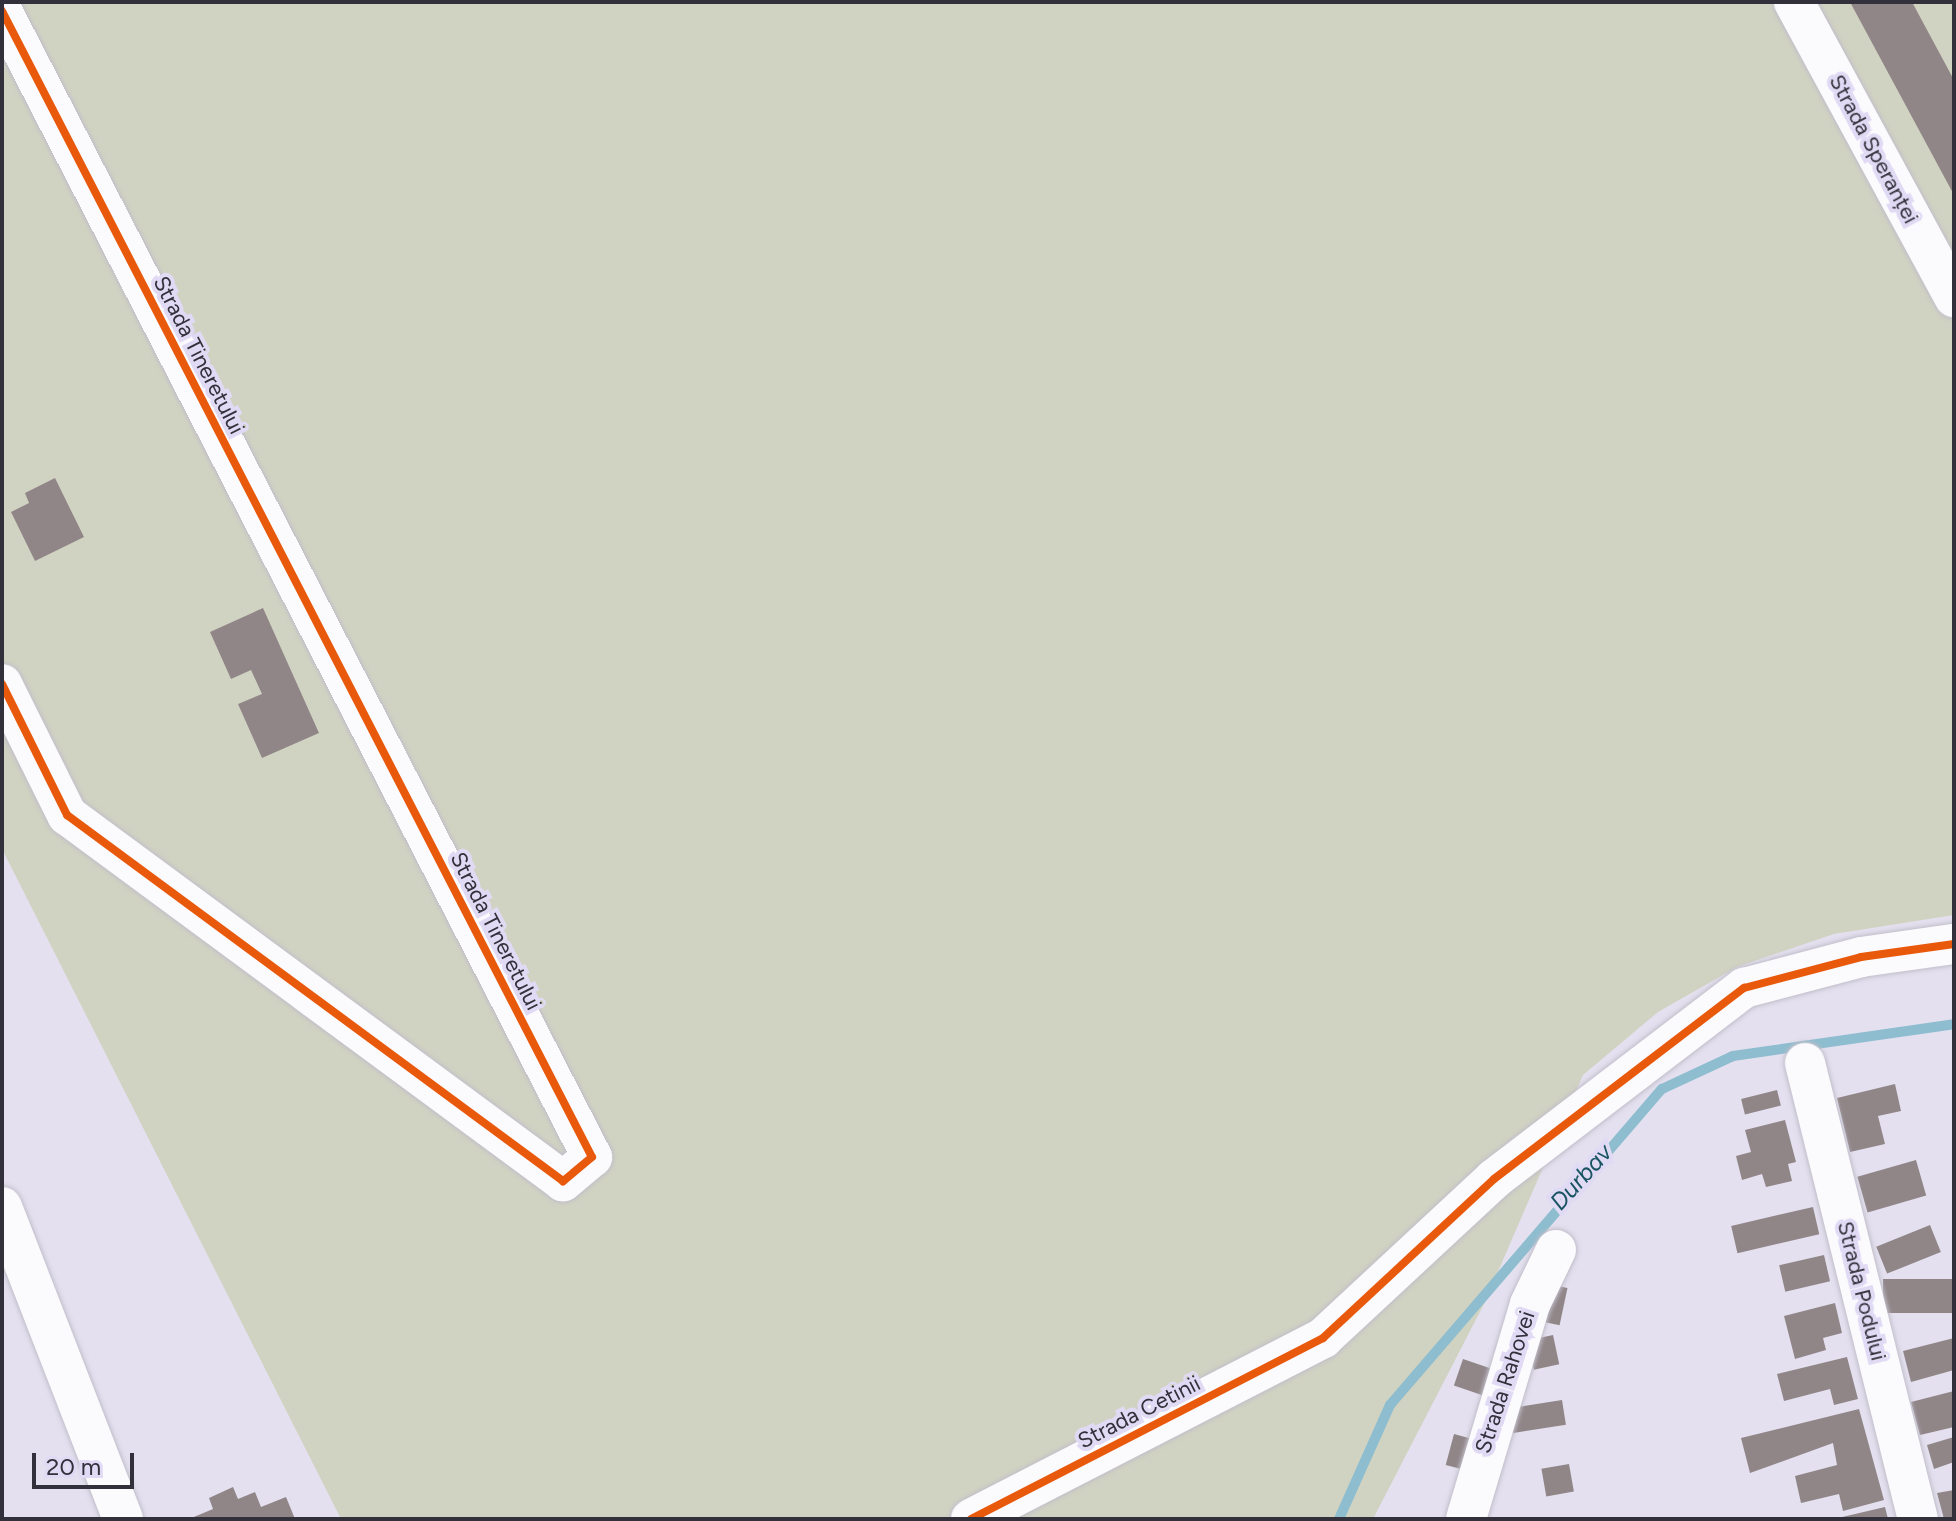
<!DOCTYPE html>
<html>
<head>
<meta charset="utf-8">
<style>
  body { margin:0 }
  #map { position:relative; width:1956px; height:1521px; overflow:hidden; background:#e4e0ef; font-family:Figtree,sans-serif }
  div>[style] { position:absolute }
  .green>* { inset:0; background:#d1d3c2 }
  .stream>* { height:10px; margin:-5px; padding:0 5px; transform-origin:5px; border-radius:5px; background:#8dbdcf }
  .building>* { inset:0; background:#908688; transform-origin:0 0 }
  .roads { filter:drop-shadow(0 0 2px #c1beca) drop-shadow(0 0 2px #c1beca) }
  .street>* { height:40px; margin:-20px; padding:0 20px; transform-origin:20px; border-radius:20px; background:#fbfafd }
  .cycleway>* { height:8px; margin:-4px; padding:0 4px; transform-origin:4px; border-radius:4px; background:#e8590c }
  span { translate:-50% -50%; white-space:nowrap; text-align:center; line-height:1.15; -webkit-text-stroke:8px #e1daf5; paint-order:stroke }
  .street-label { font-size:22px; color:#32303a }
  .water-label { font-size:24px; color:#195462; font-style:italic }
  .frame { position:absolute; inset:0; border:4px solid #32303a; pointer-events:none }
  .scale { position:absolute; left:32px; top:1453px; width:102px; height:36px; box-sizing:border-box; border:4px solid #32303a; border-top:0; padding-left:10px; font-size:24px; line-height:28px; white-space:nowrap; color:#32303a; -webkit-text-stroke:6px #e1daf5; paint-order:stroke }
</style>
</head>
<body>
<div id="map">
  <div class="green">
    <div style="clip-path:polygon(2px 2px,1954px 2px,1954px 915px,1834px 934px,1737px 967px,1658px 1012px,1583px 1075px,1484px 1304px,1373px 1519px,341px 1519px,2px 849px)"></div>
  </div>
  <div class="stream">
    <div style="left:1339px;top:1519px;width:125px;rotate:-65.9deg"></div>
    <div style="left:1390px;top:1405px;width:417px;rotate:-49.3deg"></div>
    <div style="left:1662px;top:1089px;width:78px;rotate:-24.9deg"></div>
    <div style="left:1733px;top:1056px;width:223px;rotate:-8.2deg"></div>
  </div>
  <div class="building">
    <div style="clip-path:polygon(1850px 2px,1912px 2px,1954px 80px,1954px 195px)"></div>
    <div style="clip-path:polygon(55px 478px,84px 537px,35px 561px,11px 512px,29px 503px,25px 493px)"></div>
    <div style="clip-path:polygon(263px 608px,319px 733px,262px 758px,238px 704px,262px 694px,251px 670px,231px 679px,210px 632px)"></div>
    <div style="clip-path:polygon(1895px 1084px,1901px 1111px,1878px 1116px,1885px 1144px,1850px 1152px,1837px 1098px)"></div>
    <div style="left:1777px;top:1090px;width:16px;height:37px;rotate:76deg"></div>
    <div style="clip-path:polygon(1785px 1120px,1796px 1162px,1788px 1164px,1792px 1181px,1766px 1187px,1762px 1174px,1742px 1180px,1736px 1156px,1751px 1152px,1745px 1130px)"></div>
    <div style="left:1916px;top:1160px;width:37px;height:61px;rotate:74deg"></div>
    <div style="left:1813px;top:1207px;width:28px;height:84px;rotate:77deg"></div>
    <div style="left:1930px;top:1225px;width:29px;height:58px;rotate:68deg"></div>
    <div style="left:1824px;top:1255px;width:27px;height:46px;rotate:77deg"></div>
    <div style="left:1954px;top:1279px;width:34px;height:71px;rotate:90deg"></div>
    <div style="left:1544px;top:1283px;width:24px;height:38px;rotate:12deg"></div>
    <div style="clip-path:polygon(1835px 1303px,1842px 1333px,1823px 1338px,1826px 1350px,1795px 1359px,1784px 1316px)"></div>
    <div style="left:1553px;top:1335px;width:30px;height:26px;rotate:78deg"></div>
    <div style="clip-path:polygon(1954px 1338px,1954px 1370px,1911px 1382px,1903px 1351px)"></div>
    <div style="clip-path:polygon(1847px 1357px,1858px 1399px,1834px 1405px,1830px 1389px,1784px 1401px,1777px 1374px)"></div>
    <div style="left:1463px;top:1359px;width:31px;height:28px;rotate:19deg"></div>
    <div style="clip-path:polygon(1954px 1391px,1954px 1427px,1920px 1435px,1911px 1402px)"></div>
    <div style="left:1562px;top:1400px;width:25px;height:55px;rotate:81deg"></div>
    <div style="clip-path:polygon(1859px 1409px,1884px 1500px,1843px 1511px,1839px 1494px,1801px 1503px,1795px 1476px,1837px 1465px,1833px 1443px,1750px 1473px,1741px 1438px)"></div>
    <div style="left:1454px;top:1434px;width:23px;height:32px;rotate:15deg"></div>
    <div style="clip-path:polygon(1954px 1437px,1954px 1462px,1934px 1469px,1927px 1445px)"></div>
    <div style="left:1569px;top:1464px;width:28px;height:28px;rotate:80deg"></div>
    <div style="clip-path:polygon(233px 1487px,238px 1499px,255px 1492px,261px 1507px,286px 1497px,295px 1519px,189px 1519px,213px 1509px,209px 1498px)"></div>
    <div style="clip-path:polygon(1954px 1490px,1954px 1518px,1944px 1519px,1937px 1493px)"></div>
    <div style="clip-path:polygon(1885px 1507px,1888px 1519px,1839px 1519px,1838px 1518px)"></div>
  </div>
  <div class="roads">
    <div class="street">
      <div style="left:1794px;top:2px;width:336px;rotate:61.5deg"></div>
      <div style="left:2px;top:11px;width:1289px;rotate:62.76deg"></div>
      <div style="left:592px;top:1157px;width:38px;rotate:140deg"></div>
      <div style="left:563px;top:1181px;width:616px;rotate:-143.58deg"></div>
      <div style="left:67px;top:815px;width:146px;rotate:-116.4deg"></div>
      <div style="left:1805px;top:1063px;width:470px;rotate:76.1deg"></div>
      <div style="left:2px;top:1207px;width:335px;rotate:68.8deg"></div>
      <div style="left:971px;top:1519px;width:396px;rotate:-27.2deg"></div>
      <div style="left:1323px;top:1338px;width:233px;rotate:-42.9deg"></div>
      <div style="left:1494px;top:1179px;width:315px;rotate:-37.4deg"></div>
      <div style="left:1744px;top:988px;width:121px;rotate:-14.8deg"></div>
      <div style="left:1861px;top:957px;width:94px;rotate:-8deg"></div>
      <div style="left:1466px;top:1519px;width:224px;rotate:-73.4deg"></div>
      <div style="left:1530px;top:1304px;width:60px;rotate:-64.3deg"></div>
    </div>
  </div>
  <div class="cycleway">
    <div style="left:2px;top:11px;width:1289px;rotate:62.76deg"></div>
    <div style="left:592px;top:1157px;width:38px;rotate:140deg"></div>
    <div style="left:563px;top:1181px;width:616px;rotate:-143.58deg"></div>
    <div style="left:67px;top:815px;width:146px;rotate:-116.4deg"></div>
    <div style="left:971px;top:1519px;width:396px;rotate:-27.2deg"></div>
    <div style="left:1323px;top:1338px;width:233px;rotate:-42.9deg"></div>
    <div style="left:1494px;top:1179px;width:315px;rotate:-37.4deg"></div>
    <div style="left:1744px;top:988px;width:121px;rotate:-14.8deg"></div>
    <div style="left:1861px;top:957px;width:94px;rotate:-8deg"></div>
  </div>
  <div class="street-label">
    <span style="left:1874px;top:149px;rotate:62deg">Strada Speranței</span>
    <span style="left:199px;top:355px;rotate:63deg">Strada Tineretului</span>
    <span style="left:496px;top:931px;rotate:63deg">Strada Tineretului</span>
    <span style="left:1862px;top:1291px;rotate:76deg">Strada Podului</span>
    <span style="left:1505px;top:1382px;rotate:-72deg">Strada Rahovei</span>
    <span style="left:1139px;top:1412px;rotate:-27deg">Strada Cetinii</span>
  </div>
  <div class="water-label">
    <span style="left:1581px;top:1177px;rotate:-48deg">Durbav</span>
  </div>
  <div class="frame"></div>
  <div class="scale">20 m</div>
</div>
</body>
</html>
